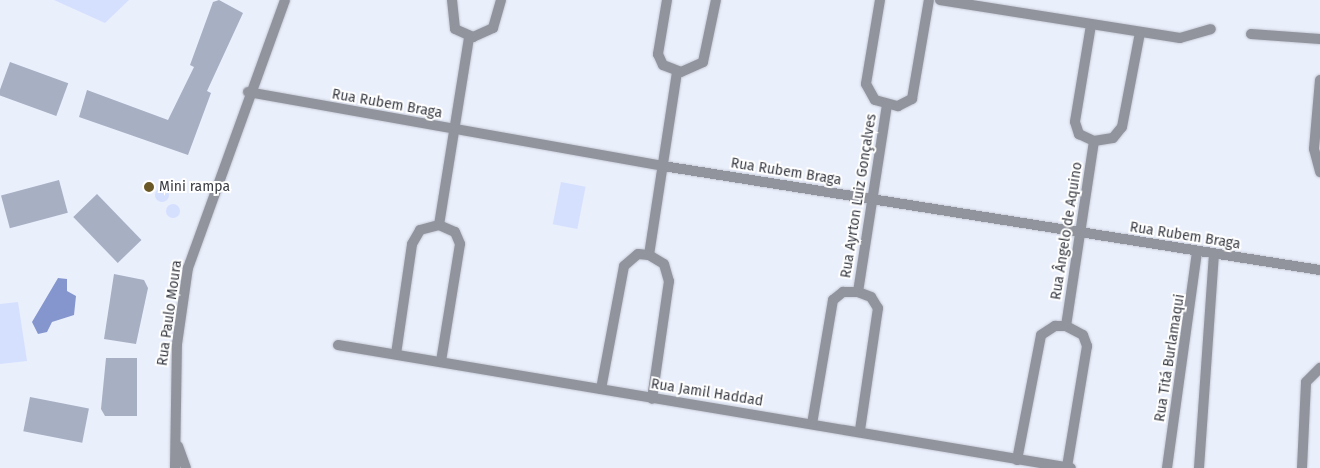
<!DOCTYPE html>
<html>
<head>
<meta charset="utf-8">
<style>
  body { margin:0 }
  #map { position:relative; width:1320px; height:468px; overflow:hidden; background:#eaeffc; font-family:"Fira Sans",sans-serif }
  div>[style] { position:absolute }
  .green>* { inset:0; background:#d5e0ff; transform-origin:0 0 }
  .round { border-radius:50% }
  .water>* { inset:0; background:#8496cd }
  .building>* { inset:0; background:#a7afc3; transform-origin:0 0 }
  .roads { filter:drop-shadow(0 0 1px #c6cbd7) drop-shadow(0 0 1px #c6cbd7) }
  .street>* { height:10px; margin:-5px; padding:0 5px; transform-origin:5px; border-radius:5px; background:#91949d }
  .dots>* { width:14px; height:14px; translate:-50% -50%; box-sizing:border-box; border:2px solid #fff; border-radius:50% }
  span { translate:-50% -50%; white-space:nowrap; text-align:center; line-height:1.15; -webkit-text-stroke:4px #fff; paint-order:stroke }
  .street-label { font-size:14px; color:#383b43 }
  .poi-label { font-size:14px; color:#383b43 }
  .left { translate:0 -50%; text-align:left }
</style>
</head>
<body>
<div id="map">
  <div class="green">
    <div style="clip-path:polygon(54px 0,129px 0,105px 23px)"></div>
    <div style="left:561px;top:182px;width:25px;height:43px;rotate:11deg"></div>
    <div class="round" style="left:155px;top:188px;width:14px;height:14px"></div>
    <div class="round" style="left:166px;top:204px;width:14px;height:14px"></div>
    <div style="clip-path:polygon(18px 302px,27px 361px,0 364px,0 304px)"></div>
  </div>
  <div class="water">
    <div style="clip-path:polygon(58px 278px,67px 279px,67px 291px,76px 296px,74px 315px,52px 322px,47px 332px,38px 334px,32px 322px)"></div>
  </div>
  <div class="building">
    <div style="clip-path:polygon(219px 0,243px 13px,207px 91px,211px 93px,188px 155px,79px 117px,87px 90px,168px 120px,194px 67px,190px 65px,213px 2px)"></div>
    <div style="left:10px;top:62px;width:62px;height:35px;rotate:20deg"></div>
    <div style="left:59px;top:180px;width:34px;height:60px;rotate:75deg"></div>
    <div style="left:97px;top:194px;width:64px;height:33px;rotate:46deg"></div>
    <div style="clip-path:polygon(114px 274px,144px 280px,148px 288px,136px 344px,104px 339px)"></div>
    <div style="clip-path:polygon(106px 358px,137px 358px,137px 416px,105px 416px,101px 409px)"></div>
    <div style="left:30px;top:397px;width:60px;height:35px;rotate:11deg"></div>
  </div>
  <div class="roads">
    <div class="street">
      <div style="left:452px;top:0;width:29px;rotate:84deg"></div>
      <div style="left:455px;top:29px;width:20px;rotate:24deg"></div>
      <div style="left:473px;top:37px;width:22px;rotate:-24deg"></div>
      <div style="left:493px;top:28px;width:29px;rotate:-74deg"></div>
      <div style="left:667px;top:0;width:55px;rotate:99.5deg"></div>
      <div style="left:658px;top:54px;width:12px;rotate:66deg"></div>
      <div style="left:663px;top:65px;width:19px;rotate:21deg"></div>
      <div style="left:681px;top:72px;width:24px;rotate:-24deg"></div>
      <div style="left:703px;top:62px;width:63px;rotate:-78.2deg"></div>
      <div style="left:880px;top:0;width:85px;rotate:99.5deg"></div>
      <div style="left:866px;top:84px;width:18px;rotate:61deg"></div>
      <div style="left:875px;top:100px;width:24px;rotate:15deg"></div>
      <div style="left:898px;top:106px;width:16px;rotate:-27deg"></div>
      <div style="left:912px;top:99px;width:100px;rotate:-80.3deg"></div>
      <div style="left:940px;top:0;width:243px;rotate:9deg"></div>
      <div style="left:1180px;top:38px;width:32px;rotate:-16deg"></div>
      <div style="left:1091px;top:25px;width:98px;rotate:99.4deg"></div>
      <div style="left:1075px;top:122px;width:13px;rotate:72deg"></div>
      <div style="left:1079px;top:134px;width:17px;rotate:25deg"></div>
      <div style="left:1094px;top:141px;width:19px;rotate:-9deg"></div>
      <div style="left:1113px;top:138px;width:14px;rotate:-51deg"></div>
      <div style="left:1122px;top:127px;width:96px;rotate:-79.2deg"></div>
      <div style="left:1251px;top:34px;width:69px;rotate:4.1deg"></div>
      <div style="left:1320px;top:80px;width:69px;rotate:95deg"></div>
      <div style="left:1314px;top:149px;width:24px;rotate:75deg"></div>
      <div style="left:248px;top:92px;width:422px;rotate:10.1deg"></div>
      <div style="left:663px;top:166px;width:665px;rotate:9deg"></div>
      <div style="left:439px;top:225px;width:190px;rotate:-80.9deg"></div>
      <div style="left:649px;top:255px;width:186px;rotate:-81.3deg"></div>
      <div style="left:858px;top:292px;width:189px;rotate:-81.2deg"></div>
      <div style="left:1066px;top:326px;width:187px;rotate:-81.4deg"></div>
      <div style="left:338px;top:345px;width:743px;rotate:9.53deg"></div>
      <div style="left:396px;top:354px;width:111px;rotate:-81.7deg"></div>
      <div style="left:412px;top:244px;width:16px;rotate:-60deg"></div>
      <div style="left:420px;top:230px;width:20px;rotate:-15deg"></div>
      <div style="left:439px;top:225px;width:17px;rotate:24deg"></div>
      <div style="left:455px;top:232px;width:13px;rotate:67deg"></div>
      <div style="left:460px;top:244px;width:119px;rotate:99.2deg"></div>
      <div style="left:601px;top:389px;width:125px;rotate:-79.4deg"></div>
      <div style="left:624px;top:266px;width:18px;rotate:-41deg"></div>
      <div style="left:638px;top:254px;width:11px;rotate:5deg"></div>
      <div style="left:649px;top:255px;width:17px;rotate:31deg"></div>
      <div style="left:664px;top:264px;width:18px;rotate:74deg"></div>
      <div style="left:669px;top:281px;width:119px;rotate:98.2deg"></div>
      <div style="left:812px;top:424px;width:126px;rotate:-80.4deg"></div>
      <div style="left:833px;top:300px;width:13px;rotate:-39deg"></div>
      <div style="left:843px;top:292px;width:15px"></div>
      <div style="left:858px;top:292px;width:14px;rotate:21deg"></div>
      <div style="left:871px;top:297px;width:13px;rotate:58deg"></div>
      <div style="left:878px;top:308px;width:123px;rotate:98.4deg"></div>
      <div style="left:178px;top:446px;width:23px;rotate:70deg"></div>
      <div style="left:1017px;top:460px;width:127px;rotate:-79.1deg"></div>
      <div style="left:1041px;top:335px;width:17px;rotate:-33deg"></div>
      <div style="left:1055px;top:326px;width:11px"></div>
      <div style="left:1066px;top:326px;width:19px;rotate:28deg"></div>
      <div style="left:1083px;top:335px;width:12px;rotate:70deg"></div>
      <div style="left:1087px;top:346px;width:123px;rotate:99.4deg"></div>
      <div style="left:175px;top:468px;width:124px;rotate:-89.1deg"></div>
      <div style="left:177px;top:344px;width:77px;rotate:-81.8deg"></div>
      <div style="left:188px;top:268px;width:285px;rotate:-70.1deg"></div>
      <div style="left:1167px;top:468px;width:218px;rotate:-82.1deg"></div>
      <div style="left:1199px;top:468px;width:214px;rotate:-86deg"></div>
      <div style="left:1302px;top:468px;width:86px;rotate:-87.3deg"></div>
      <div style="left:1306px;top:382px;width:20px;rotate:-45deg"></div>
    </div>
  </div>
  <div class="dots">
    <div style="left:149px;top:187px;background:#6a5826"></div>
  </div>
  <div class="street-label">
    <span style="left:387px;top:104px;rotate:10deg">Rua Rubem Braga</span>
    <span style="left:786px;top:172px;rotate:9deg">Rua Rubem Braga</span>
    <span style="left:859px;top:196px;rotate:-81deg">Rua Ayrton Luiz Gonçalves</span>
    <span style="left:1067px;top:231px;rotate:-81deg">Rua Ângelo de Aquino</span>
    <span style="left:1185px;top:236px;rotate:9deg">Rua Rubem Braga</span>
    <span style="left:170px;top:313px;rotate:-82deg">Rua Paulo Moura</span>
    <span style="left:1170px;top:358px;rotate:-81deg">Rua Titá Burlamaqui</span>
    <span style="left:707px;top:393px;rotate:9deg">Rua Jamil Haddad</span>
  </div>
  <div class="poi-label">
    <span class="left" style="left:159px;top:187px">Mini rampa</span>
  </div>
</div>
</body>
</html>
